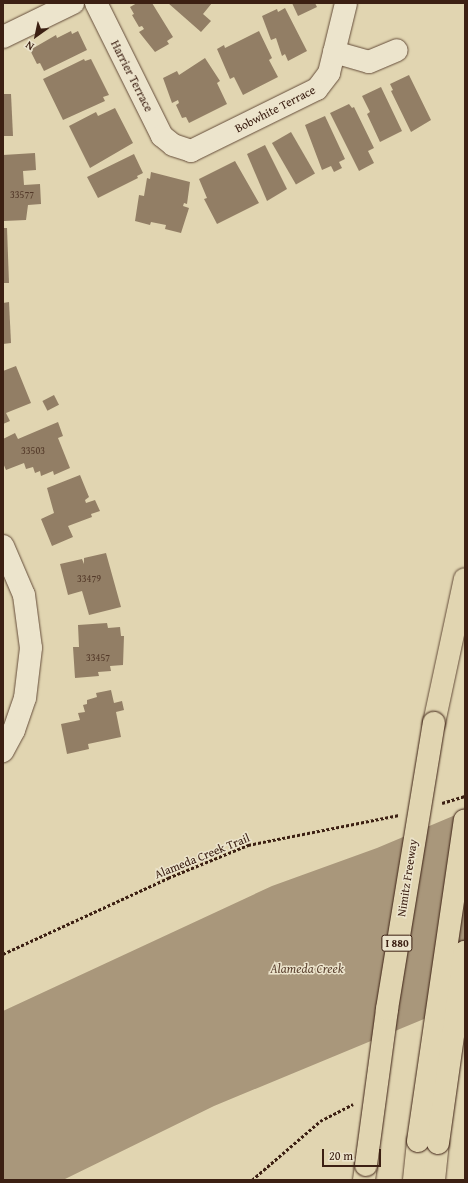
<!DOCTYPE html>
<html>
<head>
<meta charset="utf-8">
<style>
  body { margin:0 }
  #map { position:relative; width:468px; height:1183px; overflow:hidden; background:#e1d5b1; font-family:"Gentium Book Plus",serif }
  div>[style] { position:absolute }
  .water>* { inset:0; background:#a9977b }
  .building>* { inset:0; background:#927e65; transform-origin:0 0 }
  .path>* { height:2.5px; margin-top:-1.25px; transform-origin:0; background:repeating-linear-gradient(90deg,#3c2013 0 3px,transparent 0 5px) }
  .roads { filter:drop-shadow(0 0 1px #654d3a) drop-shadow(0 0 1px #654d3a) }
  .street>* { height:22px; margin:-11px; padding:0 11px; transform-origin:11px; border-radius:11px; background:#ece4cc }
  .highway>* { height:22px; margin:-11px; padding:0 11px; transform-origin:11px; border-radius:11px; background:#e1d5b1 }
  .bridges { filter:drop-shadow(0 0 1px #3c2013) drop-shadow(0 0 1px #3c2013) }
  .highway-bridge>* { height:22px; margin:-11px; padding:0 11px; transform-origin:11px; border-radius:11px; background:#e1d5b1 }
  span { translate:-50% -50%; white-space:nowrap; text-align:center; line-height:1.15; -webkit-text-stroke:3px #ece4cc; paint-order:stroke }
  .number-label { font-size:10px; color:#523828 }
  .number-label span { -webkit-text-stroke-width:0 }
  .shield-label span { padding:1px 3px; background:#ece4cc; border:1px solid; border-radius:3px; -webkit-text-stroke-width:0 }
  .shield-label { font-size:11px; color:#3c2013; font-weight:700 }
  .street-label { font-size:12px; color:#3c2013 }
  .water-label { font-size:13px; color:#5d4432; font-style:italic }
  .frame { position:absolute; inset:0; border:4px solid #3c2013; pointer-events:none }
  .north { position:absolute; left:16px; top:16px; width:40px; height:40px; -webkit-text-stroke:3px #ece4cc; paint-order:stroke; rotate:213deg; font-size:11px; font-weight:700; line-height:16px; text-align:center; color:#3c2013 }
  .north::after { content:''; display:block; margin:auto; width:14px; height:18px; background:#3c2013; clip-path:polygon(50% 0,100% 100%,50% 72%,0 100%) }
  .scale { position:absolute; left:322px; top:1149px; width:59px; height:18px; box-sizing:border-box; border:2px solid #3c2013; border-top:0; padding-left:5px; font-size:12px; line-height:14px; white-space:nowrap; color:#3c2013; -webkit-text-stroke:3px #ece4cc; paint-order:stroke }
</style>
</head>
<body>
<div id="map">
  <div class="water">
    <div style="clip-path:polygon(465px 811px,465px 1002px,214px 1106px,63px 1180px,3px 1180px,3px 1011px,272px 886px,377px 848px)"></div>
  </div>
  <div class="building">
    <div style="clip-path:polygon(137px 3px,152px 3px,173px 37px,167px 41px,169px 44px,155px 52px,139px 32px,144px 29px,142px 26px,139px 27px,132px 15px,134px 14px,130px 7px)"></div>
    <div style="clip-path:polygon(168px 3px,212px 3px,203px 14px,211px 21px,201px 32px)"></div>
    <div style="clip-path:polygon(292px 3px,315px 3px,317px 7px,298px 16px)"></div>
    <div style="clip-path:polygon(285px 8px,307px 51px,288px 61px,285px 54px,282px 56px,276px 38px,271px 40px,262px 16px,277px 9px,278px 12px)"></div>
    <div style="clip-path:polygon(71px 31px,72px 34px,78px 31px,87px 50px,44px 71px,40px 63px,37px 64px,30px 50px,56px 35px,57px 38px)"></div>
    <div style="clip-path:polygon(259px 31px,272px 58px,269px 60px,278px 77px,243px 95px,234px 77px,230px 79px,217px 49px,224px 45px,225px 48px)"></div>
    <div style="clip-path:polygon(205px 58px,220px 81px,217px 83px,227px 104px,189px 123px,186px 117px,182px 118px,176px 105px,179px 103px,178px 100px,172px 103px,163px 78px,177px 71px,179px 75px)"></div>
    <div style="clip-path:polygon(84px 59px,85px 61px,91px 59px,109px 95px,103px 97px,105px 101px,63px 120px,43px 79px)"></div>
    <div style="clip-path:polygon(409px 75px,431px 120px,411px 132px,391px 91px,393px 90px,390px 84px)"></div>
    <div style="clip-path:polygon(381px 87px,402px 131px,380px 142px,367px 114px,370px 112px,362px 96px)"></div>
    <div style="clip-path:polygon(3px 94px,11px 94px,13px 136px,3px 136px)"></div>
    <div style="clip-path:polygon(349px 104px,352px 108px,354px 107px,374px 148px,368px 151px,374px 163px,359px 171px,330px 113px)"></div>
    <div style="clip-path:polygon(115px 108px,133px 143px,90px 168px,69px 126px,96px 112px,98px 116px)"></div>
    <div style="clip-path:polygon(325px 116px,345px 159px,339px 162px,342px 168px,334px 172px,331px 166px,322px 170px,305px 125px)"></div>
    <div style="left:291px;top:132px;width:48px;height:22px;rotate:60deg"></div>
    <div style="clip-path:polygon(265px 145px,287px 189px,267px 201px,247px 154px)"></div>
    <div style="clip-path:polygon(35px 153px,36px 170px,23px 171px,24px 185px,40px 184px,41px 204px,28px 205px,26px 220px,4px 221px,3px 155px)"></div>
    <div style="clip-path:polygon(134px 154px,143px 173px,137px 176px,138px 178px,98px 198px,87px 177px)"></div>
    <div style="clip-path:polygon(235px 161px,259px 203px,217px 224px,204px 199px,207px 198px,199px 179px)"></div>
    <div style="clip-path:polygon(151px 172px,190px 182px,187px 204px,184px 203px,183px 206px,189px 208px,181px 233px,165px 229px,166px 225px,151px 222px,150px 225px,135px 221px,139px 195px,144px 196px,147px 178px,150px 179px)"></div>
    <div style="clip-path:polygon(3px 228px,7px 228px,9px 283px,3px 283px)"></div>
    <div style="clip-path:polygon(9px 302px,11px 343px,3px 344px,3px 303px)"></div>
    <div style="clip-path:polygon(16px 366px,31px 403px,6px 413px,10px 421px,3px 424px,3px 371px)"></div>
    <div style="left:54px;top:395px;width:11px;height:13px;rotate:63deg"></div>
    <div style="clip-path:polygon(58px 422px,63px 436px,58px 438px,70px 468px,54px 475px,53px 471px,41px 476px,40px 471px,35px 473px,33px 467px,26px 469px,24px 463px,6px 470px,3px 463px,3px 439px,15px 433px,18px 439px)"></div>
    <div style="clip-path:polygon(80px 475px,89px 497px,85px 500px,86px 503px,95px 500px,100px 511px,91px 514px,92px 517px,68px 526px,73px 537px,52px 546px,41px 519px,54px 513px,47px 488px)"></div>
    <div style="clip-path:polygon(106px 553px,121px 607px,89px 615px,82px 591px,68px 595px,60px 564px,82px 559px,84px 564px,84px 558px)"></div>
    <div style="clip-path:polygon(107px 623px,108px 628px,120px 627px,121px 636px,124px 636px,123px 665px,110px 666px,111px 671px,98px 672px,99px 676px,75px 678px,73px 647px,79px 647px,78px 625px)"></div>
    <div style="clip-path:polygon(111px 690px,114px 703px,122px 701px,124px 710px,116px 712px,121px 737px,88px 744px,89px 749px,67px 754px,61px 724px,80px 720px,78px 713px,85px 712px,83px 705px,87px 704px,87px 700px,97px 697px,96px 693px)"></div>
  </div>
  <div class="path">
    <div style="left:442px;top:803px;width:24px;rotate:-17deg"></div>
    <div style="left:3px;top:954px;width:182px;rotate:-24.7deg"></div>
    <div style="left:168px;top:878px;width:87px;rotate:-22.4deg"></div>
    <div style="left:248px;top:845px;width:154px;rotate:-11.2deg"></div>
    <div style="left:252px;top:1180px;width:90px;rotate:-40.9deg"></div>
    <div style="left:320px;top:1121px;width:37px;rotate:-27deg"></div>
  </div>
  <div class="roads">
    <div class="street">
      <div style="left:96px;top:3px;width:148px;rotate:63.6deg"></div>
      <div style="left:162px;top:136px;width:14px;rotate:39deg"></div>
      <div style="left:173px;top:145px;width:19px;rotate:18deg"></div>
      <div style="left:191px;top:151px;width:140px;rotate:-26.2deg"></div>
      <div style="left:317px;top:89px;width:20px;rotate:-53deg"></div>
      <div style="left:329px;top:73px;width:72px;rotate:-76.3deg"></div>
      <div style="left:3px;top:37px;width:78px;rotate:-25.9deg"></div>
      <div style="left:334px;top:52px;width:36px;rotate:16deg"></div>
      <div style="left:369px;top:62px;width:30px;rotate:-23deg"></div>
      <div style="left:3px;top:546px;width:53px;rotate:66.8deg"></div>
      <div style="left:24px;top:595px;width:53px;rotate:82.5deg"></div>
      <div style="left:31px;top:648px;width:50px;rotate:96.8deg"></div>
      <div style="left:25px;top:698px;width:34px;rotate:109deg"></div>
      <div style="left:14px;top:730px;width:24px;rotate:118deg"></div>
    </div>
    <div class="highway">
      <div style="left:434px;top:723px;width:147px;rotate:-77.9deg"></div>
      <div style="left:364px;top:1180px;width:15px;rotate:-82deg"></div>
      <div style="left:414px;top:1180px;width:39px;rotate:-84deg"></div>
      <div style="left:434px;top:1180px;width:37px;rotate:-84deg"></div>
    </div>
  </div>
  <div class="bridges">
    <div class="highway-bridge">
      <div style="left:418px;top:1141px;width:324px;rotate:-81.7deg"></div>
      <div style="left:438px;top:1143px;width:193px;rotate:-82deg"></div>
      <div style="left:366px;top:1165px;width:157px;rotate:-82.3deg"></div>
      <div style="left:387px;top:1009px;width:290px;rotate:-80.7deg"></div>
    </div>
  </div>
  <div class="number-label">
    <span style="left:22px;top:195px">33577</span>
    <span style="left:33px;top:451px">33503</span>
    <span style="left:89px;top:579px">33479</span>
    <span style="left:98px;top:658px">33457</span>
  </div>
  <div class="shield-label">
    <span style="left:397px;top:943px">I 880</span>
  </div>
  <div class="street-label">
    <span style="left:132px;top:76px;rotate:63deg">Harrier Terrace</span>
    <span style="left:275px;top:109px;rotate:-27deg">Bobwhite Terrace</span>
    <span style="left:202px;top:856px;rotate:-22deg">Alameda Creek Trail</span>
    <span style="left:407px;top:878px;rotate:-81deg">Nimitz Freeway</span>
  </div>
  <div class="water-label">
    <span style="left:307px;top:969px">Alameda Creek</span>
  </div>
  <div class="frame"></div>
  <div class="north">N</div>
  <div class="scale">20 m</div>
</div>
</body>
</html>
